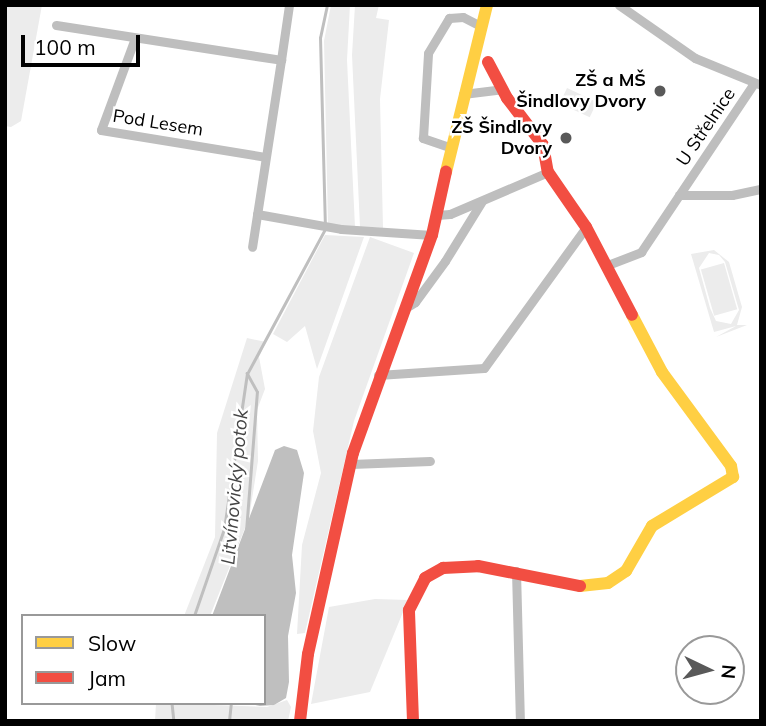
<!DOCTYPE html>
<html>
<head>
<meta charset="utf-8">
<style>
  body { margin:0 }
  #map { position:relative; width:766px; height:726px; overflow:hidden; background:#fff; font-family:Mulish,sans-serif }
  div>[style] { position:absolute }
  .green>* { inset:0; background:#ececec; transform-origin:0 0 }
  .water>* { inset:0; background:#bfbfbf }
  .stream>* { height:2.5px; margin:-1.25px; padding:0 1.25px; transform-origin:1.25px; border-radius:1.25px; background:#bfbfbf }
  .street>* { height:9px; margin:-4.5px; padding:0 4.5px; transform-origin:4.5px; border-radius:4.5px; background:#bebebe }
  .slow>* { height:12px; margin:-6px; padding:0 6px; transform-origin:6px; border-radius:6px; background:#ffcf43 }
  .jam>* { height:12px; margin:-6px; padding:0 6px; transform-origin:6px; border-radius:6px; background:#f24e42 }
  .dots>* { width:19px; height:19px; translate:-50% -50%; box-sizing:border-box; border:4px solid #fff; border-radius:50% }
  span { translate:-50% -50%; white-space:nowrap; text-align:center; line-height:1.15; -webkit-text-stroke:5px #fff; paint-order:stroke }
  .poi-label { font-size:18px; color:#000; font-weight:700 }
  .right { translate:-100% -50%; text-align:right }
  .street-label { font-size:18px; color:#000 }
  .water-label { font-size:19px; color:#444; font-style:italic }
  .frame { position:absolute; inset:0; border:7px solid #000; pointer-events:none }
  .legend { position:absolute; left:21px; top:614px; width:245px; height:91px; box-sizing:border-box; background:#fff; border:2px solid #999; margin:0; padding:9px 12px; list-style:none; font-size:21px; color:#000 }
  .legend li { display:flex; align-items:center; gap:14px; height:35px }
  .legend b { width:35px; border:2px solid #999 }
  .north { position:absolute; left:675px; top:635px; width:70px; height:70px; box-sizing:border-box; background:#fff; border:2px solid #999; border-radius:50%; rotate:95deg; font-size:19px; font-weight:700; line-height:28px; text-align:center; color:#000 }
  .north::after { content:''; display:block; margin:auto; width:24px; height:32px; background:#595959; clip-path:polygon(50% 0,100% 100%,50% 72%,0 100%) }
  .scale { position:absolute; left:21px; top:35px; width:119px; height:32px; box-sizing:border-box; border:4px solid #000; border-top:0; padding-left:9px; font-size:21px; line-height:24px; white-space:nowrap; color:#000; -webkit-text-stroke:5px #fff; paint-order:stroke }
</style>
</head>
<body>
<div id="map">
  <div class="green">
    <div style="clip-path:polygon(5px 5px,42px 5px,21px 121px,11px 127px,5px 126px)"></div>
    <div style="clip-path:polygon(331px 5px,350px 5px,347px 60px,355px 227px,328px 225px,324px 41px)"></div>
    <div style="clip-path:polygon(355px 5px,379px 5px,376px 18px,389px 20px,380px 99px,383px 228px,360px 227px,352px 55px)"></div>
    <div style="left:567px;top:88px;width:33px;height:17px;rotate:25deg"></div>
    <div style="clip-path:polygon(325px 235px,364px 237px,317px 369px,305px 326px,287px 342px,273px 334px)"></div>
    <div style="clip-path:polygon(370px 237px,414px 253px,354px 421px,305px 633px,297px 634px,302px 545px,321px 473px,313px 431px,319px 377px)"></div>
    <div style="clip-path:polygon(evenodd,714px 250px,729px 262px,742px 307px,737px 325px,747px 325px,716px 337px,736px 326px,714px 332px,691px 254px,714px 250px,709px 253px,719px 255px,725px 262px,739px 310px,731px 324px,716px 321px,710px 308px,699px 268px,709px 253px)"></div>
    <div style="left:724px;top:263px;width:48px;height:24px;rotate:74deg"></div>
    <div style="clip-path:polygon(247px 338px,266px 342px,259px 357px,265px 389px,257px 410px,258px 461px,249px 518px,210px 616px,184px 616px,215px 537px,217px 433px)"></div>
    <div style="clip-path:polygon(375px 599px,408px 600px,370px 692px,311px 704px,329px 607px)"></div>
    <div style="clip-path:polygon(287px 700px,291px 707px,288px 721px,155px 721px,156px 703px,267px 707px)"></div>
  </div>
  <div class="water">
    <div style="clip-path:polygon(284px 446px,297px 450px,304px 473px,292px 555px,296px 593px,288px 636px,289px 682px,286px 698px,274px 705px,260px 706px,246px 703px,264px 703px,264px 616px,212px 616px,275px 450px)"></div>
  </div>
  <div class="stream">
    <div style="left:246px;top:531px;width:139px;rotate:-85.5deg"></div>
    <div style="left:257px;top:392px;width:21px;rotate:-119deg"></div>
    <div style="left:247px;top:374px;width:165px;rotate:-61.7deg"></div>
    <div style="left:325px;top:229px;width:191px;rotate:-91.5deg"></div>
    <div style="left:320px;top:38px;width:34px;rotate:-78deg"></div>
    <div style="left:194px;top:616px;width:92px;rotate:-71deg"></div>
    <div style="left:224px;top:529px;width:157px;rotate:-81.6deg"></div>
    <div style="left:172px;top:703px;width:18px;rotate:84deg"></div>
    <div style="left:229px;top:721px;width:18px;rotate:-84deg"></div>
  </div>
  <div class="street">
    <div style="left:619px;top:5px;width:93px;rotate:34.9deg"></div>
    <div style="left:695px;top:58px;width:71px;rotate:22.2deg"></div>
    <div style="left:56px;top:25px;width:228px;rotate:8.8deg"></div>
    <div style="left:281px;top:60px;width:189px;rotate:98.8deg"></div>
    <div style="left:135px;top:38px;width:98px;rotate:110.3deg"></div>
    <div style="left:101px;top:130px;width:166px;rotate:9.3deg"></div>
    <div style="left:281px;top:60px;width:56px;rotate:-81.7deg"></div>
    <div style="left:463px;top:94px;width:39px;rotate:-7deg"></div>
    <div style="left:452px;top:148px;width:31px;rotate:-161deg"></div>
    <div style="left:423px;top:138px;width:85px;rotate:-86.6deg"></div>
    <div style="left:428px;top:53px;width:41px;rotate:-59deg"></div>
    <div style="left:449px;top:18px;width:14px;rotate:-4deg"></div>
    <div style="left:463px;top:17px;width:18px;rotate:27deg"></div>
    <div style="left:679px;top:195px;width:53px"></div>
    <div style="left:732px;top:195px;width:30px;rotate:-12deg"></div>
    <div style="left:257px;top:214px;width:85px;rotate:10.1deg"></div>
    <div style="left:341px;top:229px;width:91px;rotate:3.8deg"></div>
    <div style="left:437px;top:215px;width:13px;rotate:-4deg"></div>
    <div style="left:450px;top:214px;width:107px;rotate:-23.2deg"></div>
    <div style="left:605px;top:266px;width:39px;rotate:-21deg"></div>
    <div style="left:641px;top:252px;width:203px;rotate:-56.2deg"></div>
    <div style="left:404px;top:309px;width:13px;rotate:-32deg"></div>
    <div style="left:415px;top:302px;width:51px;rotate:-53.8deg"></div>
    <div style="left:445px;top:261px;width:70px;rotate:-58.3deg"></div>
    <div style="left:378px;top:375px;width:106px;rotate:-3.8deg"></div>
    <div style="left:484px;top:368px;width:174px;rotate:-54.1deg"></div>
    <div style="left:351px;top:464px;width:79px;rotate:-2.2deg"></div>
    <div style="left:516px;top:571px;width:150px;rotate:88.5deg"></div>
  </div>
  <div class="slow">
    <div style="left:446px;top:172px;width:172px;rotate:-76.2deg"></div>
    <div style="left:580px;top:586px;width:28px;rotate:-6deg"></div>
    <div style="left:608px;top:583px;width:22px;rotate:-34deg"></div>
    <div style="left:626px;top:571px;width:52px;rotate:-60deg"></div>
    <div style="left:652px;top:526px;width:95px;rotate:-31.2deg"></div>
    <div style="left:733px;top:477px;width:11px;rotate:-100deg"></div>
    <div style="left:731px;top:466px;width:117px;rotate:-126.3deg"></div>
    <div style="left:662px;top:372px;width:64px;rotate:-117.8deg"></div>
  </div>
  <div class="jam">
    <div style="left:488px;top:62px;width:41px;rotate:62.2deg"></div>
    <div style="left:507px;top:98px;width:59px;rotate:52.5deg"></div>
    <div style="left:543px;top:145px;width:27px;rotate:80deg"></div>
    <div style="left:548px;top:172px;width:67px;rotate:55.4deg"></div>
    <div style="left:586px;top:227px;width:99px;rotate:62.4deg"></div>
    <div style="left:300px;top:721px;width:67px;rotate:-83.2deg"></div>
    <div style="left:308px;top:654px;width:206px;rotate:-77.4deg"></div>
    <div style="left:353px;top:453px;width:232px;rotate:-70.1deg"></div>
    <div style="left:432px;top:235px;width:65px;rotate:-77.5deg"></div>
    <div style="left:413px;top:721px;width:111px;rotate:-92.1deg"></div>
    <div style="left:409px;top:610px;width:36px;rotate:-63deg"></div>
    <div style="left:425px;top:578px;width:21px;rotate:-29deg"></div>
    <div style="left:443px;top:568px;width:35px;rotate:-3deg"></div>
    <div style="left:478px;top:566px;width:104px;rotate:11.1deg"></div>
  </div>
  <div class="dots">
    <div style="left:660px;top:91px;background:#595959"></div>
    <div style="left:566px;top:138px;background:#595959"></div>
  </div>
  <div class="poi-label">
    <span class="right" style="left:646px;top:91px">ZŠ a MŠ<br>Šindlovy Dvory</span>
    <span class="right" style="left:552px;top:138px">ZŠ Šindlovy<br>Dvory</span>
  </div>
  <div class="street-label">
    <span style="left:158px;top:123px;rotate:9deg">Pod Lesem</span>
    <span style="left:706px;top:127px;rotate:-56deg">U Střelnice</span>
  </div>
  <div class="water-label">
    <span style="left:235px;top:487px;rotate:-85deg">Litvínovický potok</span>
  </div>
  <div class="frame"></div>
  <ul class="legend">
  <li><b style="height:9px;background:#ffcf43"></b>Slow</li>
  <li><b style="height:9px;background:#f24e42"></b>Jam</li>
  </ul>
  <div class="north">N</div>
  <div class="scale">100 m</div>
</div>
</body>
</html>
